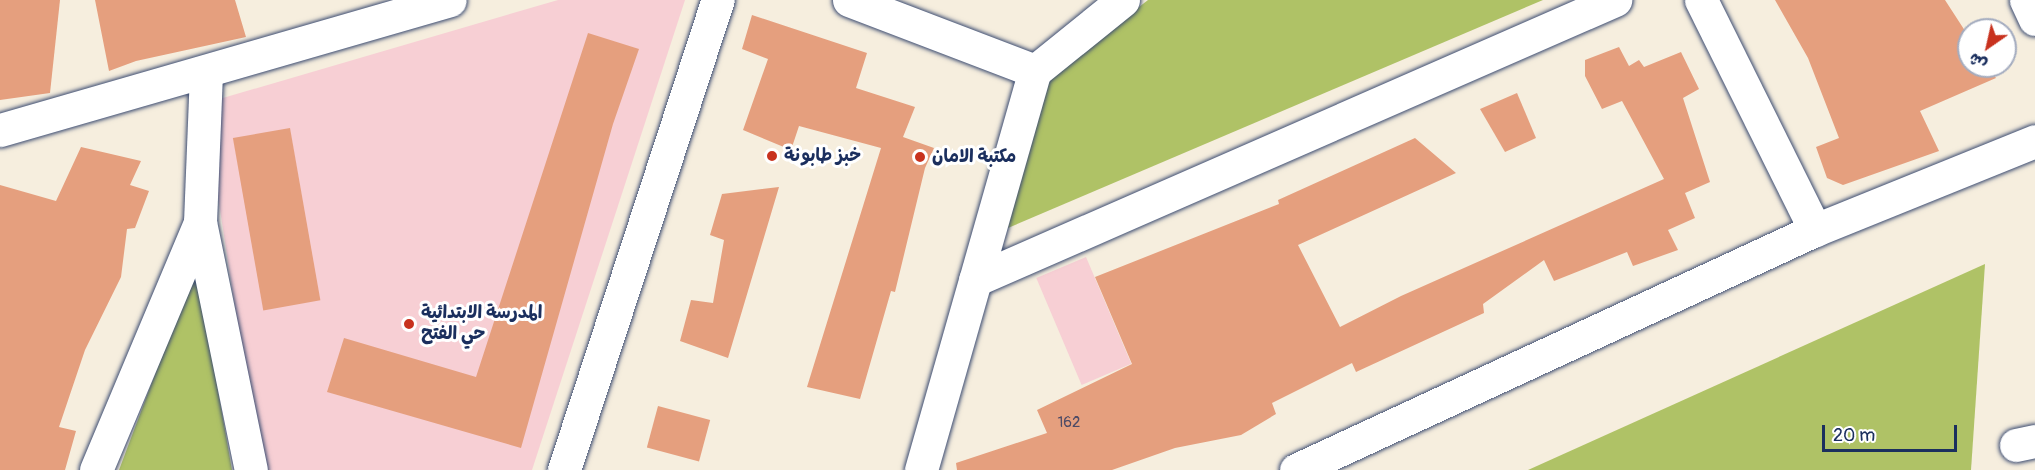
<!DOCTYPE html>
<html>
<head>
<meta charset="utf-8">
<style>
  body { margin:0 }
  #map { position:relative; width:2035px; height:470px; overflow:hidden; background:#f6eede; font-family:Pangolin,"Playpen Sans Arabic",sans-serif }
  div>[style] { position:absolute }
  .built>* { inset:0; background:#f7cfd4; transform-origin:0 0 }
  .green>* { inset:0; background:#afc266 }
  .building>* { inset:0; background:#e59f7e; transform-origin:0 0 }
  .roads { filter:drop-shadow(0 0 2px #3c4c71) drop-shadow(0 0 2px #3c4c71) }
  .minor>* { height:33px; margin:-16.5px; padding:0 16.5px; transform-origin:16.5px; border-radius:16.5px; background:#fff }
  .dots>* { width:16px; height:16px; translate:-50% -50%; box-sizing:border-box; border:3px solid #fff; border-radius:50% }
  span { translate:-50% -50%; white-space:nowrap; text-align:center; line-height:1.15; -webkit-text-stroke:6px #fff; paint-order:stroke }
  .number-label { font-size:15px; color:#4e4b66 }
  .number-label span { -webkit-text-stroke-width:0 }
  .poi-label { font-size:18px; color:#1b2f5e; font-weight:700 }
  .left { translate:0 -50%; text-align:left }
  .north { position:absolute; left:1957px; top:18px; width:60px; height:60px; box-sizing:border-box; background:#fff; border:2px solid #a4acbf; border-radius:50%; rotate:214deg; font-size:16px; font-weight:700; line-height:24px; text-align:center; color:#1b2f5e }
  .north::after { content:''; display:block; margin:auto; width:21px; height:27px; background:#c8321e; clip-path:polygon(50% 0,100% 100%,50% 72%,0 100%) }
  .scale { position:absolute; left:1822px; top:425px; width:135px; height:27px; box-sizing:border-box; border:3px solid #1b2f5e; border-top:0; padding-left:8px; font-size:18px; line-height:21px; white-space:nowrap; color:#1b2f5e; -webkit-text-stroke:4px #fff; paint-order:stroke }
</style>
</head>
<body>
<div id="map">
  <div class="built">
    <div style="clip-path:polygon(558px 0,685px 0,532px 470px,260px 470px,215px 177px,216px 100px)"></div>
    <div style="left:1086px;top:257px;width:116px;height:54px;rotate:67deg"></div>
  </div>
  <div class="green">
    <div style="clip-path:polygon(1148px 0,1543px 0,1008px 228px,1046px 80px)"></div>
    <div style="clip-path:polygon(1985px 264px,1971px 470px,1528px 470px)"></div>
    <div style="clip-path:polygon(196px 265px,232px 470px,119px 470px)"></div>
  </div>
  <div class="building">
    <div style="clip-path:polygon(0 0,60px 0,50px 93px,0 100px)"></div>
    <div style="clip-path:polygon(95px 0,235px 0,246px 37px,136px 61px,109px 71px)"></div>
    <div style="clip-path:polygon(1775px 0,1945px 0,1969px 37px,1969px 66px,1988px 66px,1996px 78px,1920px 111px,1939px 151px,1843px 185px,1827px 178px,1816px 147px,1839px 138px,1808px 58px)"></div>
    <div style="clip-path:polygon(752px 15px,867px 53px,856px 88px,915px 107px,903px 137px,934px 148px,925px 168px,895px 292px,891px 291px,860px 399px,807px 387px,881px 148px,799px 126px,791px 150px,743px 130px,768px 59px,742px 49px)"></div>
    <div style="clip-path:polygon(588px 33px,639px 49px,613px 124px,521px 448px,327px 392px,344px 338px,476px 377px)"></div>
    <div style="clip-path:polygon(1619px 47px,1629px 66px,1639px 60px,1644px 67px,1681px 52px,1699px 89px,1683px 98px,1710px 182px,1685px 193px,1695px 218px,1668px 230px,1678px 250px,1633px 266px,1627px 252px,1554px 281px,1544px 260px,1483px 304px,1484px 313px,1356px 372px,1352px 363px,1272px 403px,1276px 414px,1241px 435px,1175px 448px,1112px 470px,957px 470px,956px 463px,1047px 433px,1037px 410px,1132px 364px,1095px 277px,1279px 204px,1278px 200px,1415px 138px,1456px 173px,1298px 245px,1340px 327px,1401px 296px,1664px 179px,1622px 101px,1602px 109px,1585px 76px,1585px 60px)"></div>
    <div style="clip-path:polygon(1517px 93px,1536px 138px,1505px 152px,1480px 109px)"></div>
    <div style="left:290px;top:128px;width:175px;height:58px;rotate:80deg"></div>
    <div style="clip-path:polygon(81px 147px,141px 161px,130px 185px,149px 191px,135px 228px,127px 229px,121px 277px,85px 350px,59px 427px,76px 431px,65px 470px,0 470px,0 185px,56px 201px)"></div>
    <div style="clip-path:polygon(779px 187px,728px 358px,680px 341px,691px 300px,713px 303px,724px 240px,710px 235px,722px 194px)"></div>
    <div style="left:658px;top:406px;width:54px;height:43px;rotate:15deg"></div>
  </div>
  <div class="roads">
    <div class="minor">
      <div style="left:849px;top:0;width:199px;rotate:20.9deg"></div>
      <div style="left:1035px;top:71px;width:113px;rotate:-38.9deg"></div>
      <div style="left:1701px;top:0;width:257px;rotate:63.6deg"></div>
      <div style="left:2026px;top:0;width:21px;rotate:65deg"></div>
      <div style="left:0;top:130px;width:468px;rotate:-16.1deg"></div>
      <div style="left:200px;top:222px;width:253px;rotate:78.4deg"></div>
      <div style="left:975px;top:280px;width:699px;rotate:-23.63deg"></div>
      <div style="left:2016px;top:445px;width:19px;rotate:-12deg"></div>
      <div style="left:96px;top:470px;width:269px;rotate:-67.2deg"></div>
      <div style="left:200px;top:222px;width:150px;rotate:-87.7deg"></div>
      <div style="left:564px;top:470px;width:495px;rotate:-71.9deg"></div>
      <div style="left:921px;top:470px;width:415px;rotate:-74.1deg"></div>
      <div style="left:1296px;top:470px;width:572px;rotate:-24.82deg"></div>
      <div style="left:1815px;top:230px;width:237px;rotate:-22deg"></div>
    </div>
  </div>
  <div class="dots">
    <div style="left:772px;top:156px;background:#c8321e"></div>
    <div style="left:920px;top:157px;background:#c8321e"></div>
    <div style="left:409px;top:324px;background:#c8321e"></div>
  </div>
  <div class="number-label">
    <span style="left:1069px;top:423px">162</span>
  </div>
  <div class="poi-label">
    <span class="left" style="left:784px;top:156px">خبز طابونة</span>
    <span class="left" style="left:932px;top:157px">مكتبة الامان</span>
    <span class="left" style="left:421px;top:324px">المدرسة الابتدائية<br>حي الفتح</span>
  </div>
  <div class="north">ش</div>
  <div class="scale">20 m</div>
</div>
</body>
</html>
